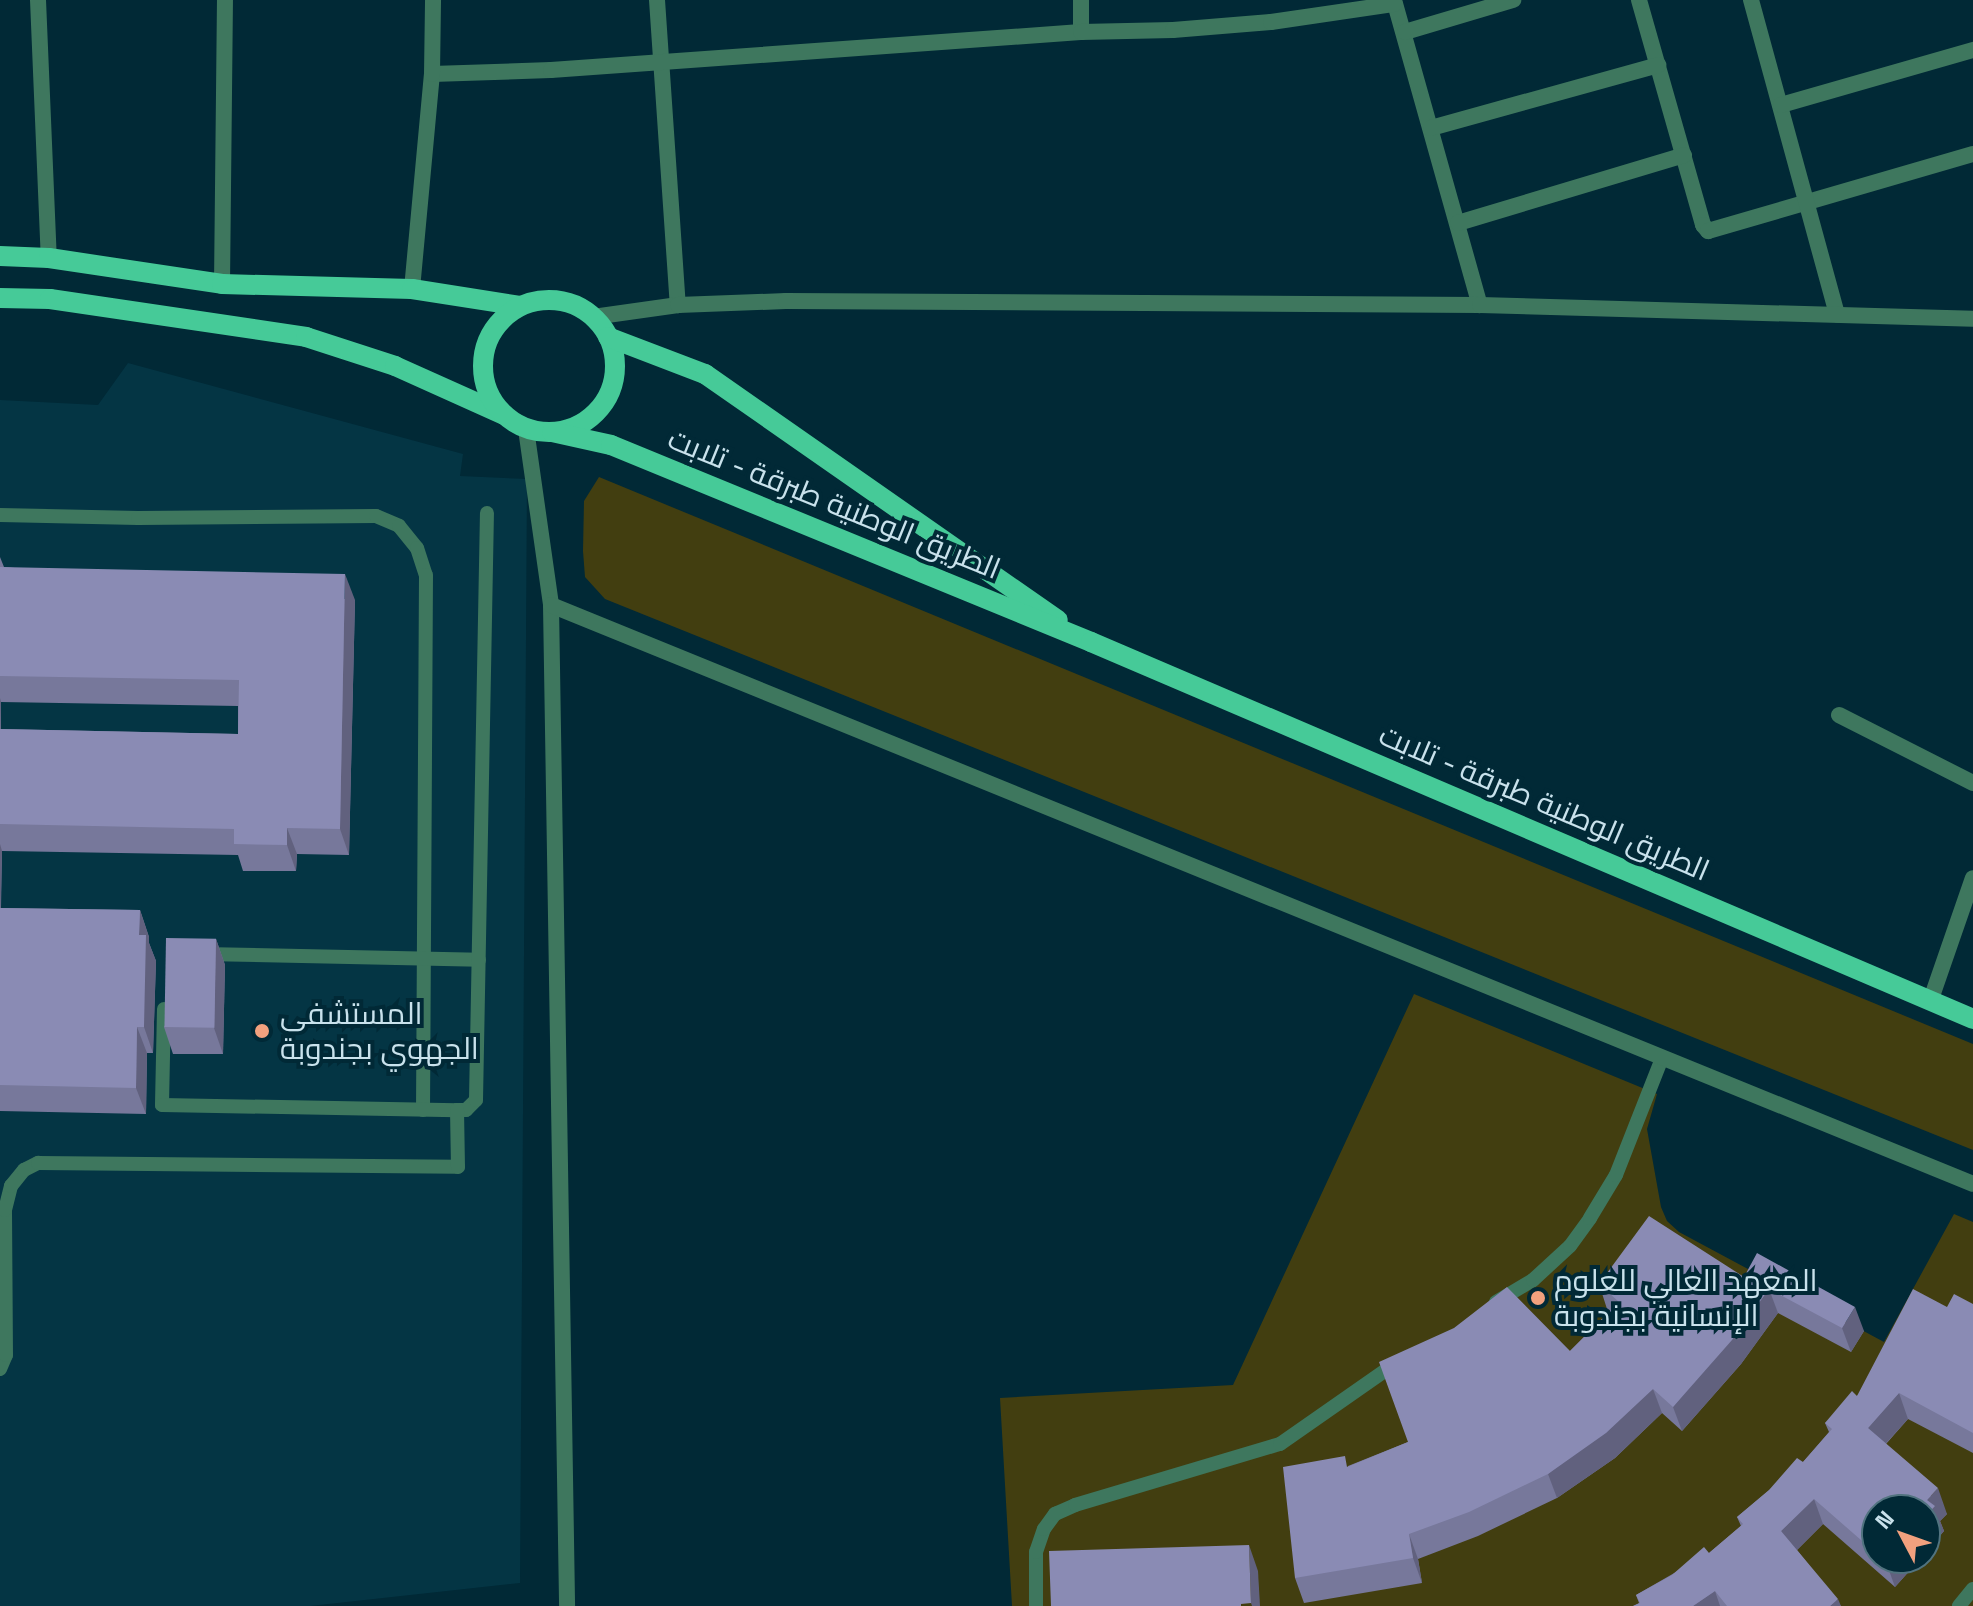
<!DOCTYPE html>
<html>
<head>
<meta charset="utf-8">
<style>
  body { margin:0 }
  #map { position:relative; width:1973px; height:1606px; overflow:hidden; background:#012936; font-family:"Space Grotesk",Cairo,sans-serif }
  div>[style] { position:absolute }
  .built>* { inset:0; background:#043544 }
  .green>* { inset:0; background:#423e10 }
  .service>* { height:14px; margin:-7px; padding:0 7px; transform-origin:7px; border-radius:7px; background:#3e775e }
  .minor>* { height:16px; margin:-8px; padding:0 8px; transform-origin:8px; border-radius:8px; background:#3e775e }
  .tertiary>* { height:16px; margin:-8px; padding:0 8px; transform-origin:8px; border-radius:8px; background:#3e775e }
  .primary>* { height:20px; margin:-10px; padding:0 10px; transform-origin:10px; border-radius:10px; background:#46ca98 }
  .primary>.ring { margin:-10px; padding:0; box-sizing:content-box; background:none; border:20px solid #46ca98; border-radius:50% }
  .wall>* { inset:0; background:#77789b }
  .shaded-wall>* { inset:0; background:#61617e }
  .building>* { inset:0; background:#8a8bb4; transform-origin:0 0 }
  .dots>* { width:22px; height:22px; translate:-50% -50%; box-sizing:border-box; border:4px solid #012936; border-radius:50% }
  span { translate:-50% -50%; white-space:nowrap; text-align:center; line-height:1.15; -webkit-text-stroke:8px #012936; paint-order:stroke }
  .street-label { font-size:30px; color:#c9e2ec }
  .poi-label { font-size:30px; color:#c9e2ec }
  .left { translate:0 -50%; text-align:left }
  .north { position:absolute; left:1861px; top:1494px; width:80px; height:80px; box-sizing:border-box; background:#012936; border:2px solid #51737f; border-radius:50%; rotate:311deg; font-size:22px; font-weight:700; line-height:32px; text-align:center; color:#c9e2ec }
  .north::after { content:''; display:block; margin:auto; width:28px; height:36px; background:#f2a17e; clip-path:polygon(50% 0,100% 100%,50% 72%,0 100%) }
</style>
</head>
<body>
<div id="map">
  <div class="built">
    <div style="clip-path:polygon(128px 363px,463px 454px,460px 476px,527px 479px,520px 1583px,310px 1606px,0 1606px,0 400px,98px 405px)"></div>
  </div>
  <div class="green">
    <div style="clip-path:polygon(599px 477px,1973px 1044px,1973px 1150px,605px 599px,585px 577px,583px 551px,584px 501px)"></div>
    <div style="clip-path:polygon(evenodd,1414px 994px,1657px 1094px,1647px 1129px,1661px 1207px,1667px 1221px,1679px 1232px,1884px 1342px,1954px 1214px,1973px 1222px,1973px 1606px,1012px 1606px,1000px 1398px,1233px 1385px,1414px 994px,1877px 1510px,1925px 1510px,1925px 1558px,1877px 1558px,1877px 1510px)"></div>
  </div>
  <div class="service">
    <div style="left:0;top:515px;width:138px;rotate:1.2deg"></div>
    <div style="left:138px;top:518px;width:238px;rotate:-0.5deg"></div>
    <div style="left:376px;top:516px;width:25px;rotate:23deg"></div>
    <div style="left:399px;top:526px;width:28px;rotate:51deg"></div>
    <div style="left:417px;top:548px;width:28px;rotate:72deg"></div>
    <div style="left:426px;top:575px;width:535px;rotate:90.32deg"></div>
    <div style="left:203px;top:954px;width:276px;rotate:1.2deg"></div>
    <div style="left:164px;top:1009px;width:96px;rotate:91.2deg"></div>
    <div style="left:162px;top:1105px;width:295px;rotate:1deg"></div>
    <div style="left:457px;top:1110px;width:9px"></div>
    <div style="left:466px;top:1110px;width:14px;rotate:-45deg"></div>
    <div style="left:476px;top:1100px;width:587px;rotate:-88.93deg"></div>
    <div style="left:1496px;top:1302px;width:43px;rotate:-30.7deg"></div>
    <div style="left:1533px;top:1280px;width:50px;rotate:-42.6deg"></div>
    <div style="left:1570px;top:1246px;width:34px;rotate:-54deg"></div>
    <div style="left:1590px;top:1218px;width:50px;rotate:-58.8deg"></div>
    <div style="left:1616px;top:1175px;width:126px;rotate:-68.5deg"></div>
    <div style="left:0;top:1369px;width:15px;rotate:-67deg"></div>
    <div style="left:6px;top:1355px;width:145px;rotate:-90.4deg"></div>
    <div style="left:5px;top:1210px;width:25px;rotate:-76deg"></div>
    <div style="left:11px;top:1186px;width:21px;rotate:-51deg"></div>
    <div style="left:24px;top:1170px;width:16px;rotate:-27deg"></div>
    <div style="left:38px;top:1163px;width:420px;rotate:0.5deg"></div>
    <div style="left:458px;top:1167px;width:57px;rotate:-91deg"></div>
    <div style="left:1036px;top:1606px;width:54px;rotate:-90deg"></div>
    <div style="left:1036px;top:1552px;width:24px;rotate:-71deg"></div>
    <div style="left:1044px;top:1529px;width:19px;rotate:-54deg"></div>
    <div style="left:1055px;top:1514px;width:22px;rotate:-24deg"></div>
    <div style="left:1075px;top:1505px;width:214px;rotate:-16.6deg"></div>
    <div style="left:1280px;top:1444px;width:141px;rotate:-34.9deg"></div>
    <div style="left:1959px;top:1606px;width:22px;rotate:-51deg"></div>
  </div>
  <div class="minor">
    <div style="left:38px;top:0;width:258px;rotate:87.6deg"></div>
    <div style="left:657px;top:0;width:306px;rotate:86.1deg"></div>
    <div style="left:1394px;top:0;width:317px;rotate:74.3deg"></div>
    <div style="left:1639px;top:0;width:234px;rotate:74.1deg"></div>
    <div style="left:1703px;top:225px;width:8px;rotate:50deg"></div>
    <div style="left:1708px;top:231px;width:276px;rotate:-16.2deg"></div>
    <div style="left:1751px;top:0;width:326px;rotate:74.7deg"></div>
    <div style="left:1081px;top:32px;width:32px;rotate:-90deg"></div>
    <div style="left:1405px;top:32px;width:113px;rotate:-16.5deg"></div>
    <div style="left:432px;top:74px;width:119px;rotate:-1.9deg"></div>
    <div style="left:551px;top:70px;width:531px;rotate:-4.1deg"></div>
    <div style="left:1081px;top:32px;width:92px;rotate:-1.2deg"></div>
    <div style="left:1173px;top:30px;width:98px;rotate:-4.7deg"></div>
    <div style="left:1271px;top:22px;width:125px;rotate:-8.3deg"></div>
    <div style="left:1781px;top:105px;width:200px;rotate:-16deg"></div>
    <div style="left:1431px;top:128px;width:236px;rotate:-15.5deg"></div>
    <div style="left:1458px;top:223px;width:236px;rotate:-16.7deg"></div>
    <div style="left:222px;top:284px;width:284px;rotate:-89.4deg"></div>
    <div style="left:412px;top:289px;width:216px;rotate:-84.7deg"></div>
    <div style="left:432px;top:74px;width:74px;rotate:-89.2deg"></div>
    <div style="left:526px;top:429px;width:178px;rotate:81.9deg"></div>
    <div style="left:551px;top:605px;width:1001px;rotate:89.08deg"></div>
    <div style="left:551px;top:605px;width:1535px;rotate:22.15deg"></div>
    <div style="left:1839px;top:715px;width:150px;rotate:26.9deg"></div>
    <div style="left:1930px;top:1002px;width:131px;rotate:-70.9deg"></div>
  </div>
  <div class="tertiary">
    <div style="left:593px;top:317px;width:86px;rotate:-8deg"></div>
    <div style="left:678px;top:305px;width:108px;rotate:-2.1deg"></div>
    <div style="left:786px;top:301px;width:694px;rotate:0.33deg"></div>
    <div style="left:1480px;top:305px;width:493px;rotate:1.6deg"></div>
  </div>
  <div class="primary">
    <div style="left:0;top:256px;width:49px;rotate:2.3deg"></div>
    <div style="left:49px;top:258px;width:175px;rotate:8.5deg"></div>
    <div style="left:222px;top:284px;width:190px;rotate:1.5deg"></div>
    <div style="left:412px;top:289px;width:109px;rotate:8.9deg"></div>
    <div style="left:0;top:298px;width:50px;rotate:1.1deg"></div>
    <div style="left:50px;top:299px;width:259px;rotate:8.4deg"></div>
    <div style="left:306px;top:337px;width:94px;rotate:18deg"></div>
    <div style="left:395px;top:366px;width:120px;rotate:24.2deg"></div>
    <div class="ring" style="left:483px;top:300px;width:112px;height:112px"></div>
    <div style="left:608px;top:337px;width:104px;rotate:20.9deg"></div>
    <div style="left:705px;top:374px;width:430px;rotate:34.9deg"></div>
    <div style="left:552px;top:432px;width:60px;rotate:12.4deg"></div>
    <div style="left:611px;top:445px;width:519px;rotate:22.31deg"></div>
    <div style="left:1091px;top:642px;width:959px;rotate:23.14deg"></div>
  </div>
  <div class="wall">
    <div style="clip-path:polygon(evenodd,0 557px,4px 567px,355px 600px,349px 855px,297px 854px,296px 871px,243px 871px,238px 855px,2px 851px,1px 908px,140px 910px,149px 937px,149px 943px,156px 961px,153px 1053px,147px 1053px,146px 1114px,0 1111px,0 557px,1px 702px,238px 706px,238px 734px,1px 729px,1px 702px)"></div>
    <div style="clip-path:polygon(216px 939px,225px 965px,223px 1054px,173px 1054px,164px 1027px)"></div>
    <div style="clip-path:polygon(1744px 1277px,1864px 1331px,1851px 1352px,1778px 1313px,1741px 1364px,1682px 1431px,1662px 1413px,1615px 1458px,1557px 1498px,1478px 1536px,1418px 1559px,1422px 1583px,1304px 1603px,1295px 1578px,1348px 1466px,1408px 1442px,1570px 1351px,1610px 1311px,1607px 1309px,1599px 1284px)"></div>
    <div style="clip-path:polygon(1973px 1304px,1973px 1453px,1908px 1419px,1886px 1444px,1947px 1514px,1940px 1521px,1944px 1531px,1925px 1553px,1925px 1510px,1877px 1510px,1877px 1558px,1921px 1558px,1895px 1587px,1823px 1524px,1797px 1550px,1841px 1606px,1633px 1606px,1639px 1603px,1636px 1595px,1709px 1553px,1741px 1526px,1737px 1517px,1803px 1462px,1829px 1432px,1825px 1423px,1857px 1396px,1947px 1307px)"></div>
  </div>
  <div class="shaded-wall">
    <div style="clip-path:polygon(345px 574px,355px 600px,349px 855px,340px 829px)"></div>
    <div style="clip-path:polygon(0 698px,1px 702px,0 755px)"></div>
    <div style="clip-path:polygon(287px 828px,297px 854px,296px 871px,287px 845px)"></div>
    <div style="clip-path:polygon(0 844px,2px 851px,0 934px)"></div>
    <div style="clip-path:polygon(140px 910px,149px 937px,149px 943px,156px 961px,153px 1053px,144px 1027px,139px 935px)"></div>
    <div style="clip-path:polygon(216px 939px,225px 965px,223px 1054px,214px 1028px)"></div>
    <div style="clip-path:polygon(137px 1027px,147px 1053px,146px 1114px,136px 1088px)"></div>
    <div style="clip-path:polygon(1769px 1289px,1778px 1313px,1741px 1364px,1682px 1431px,1673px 1407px)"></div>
    <div style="clip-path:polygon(1855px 1307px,1864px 1331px,1851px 1352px,1842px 1328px)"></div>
    <div style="clip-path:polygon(1653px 1389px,1662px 1413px,1615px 1458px,1557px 1498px,1548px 1474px)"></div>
    <div style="clip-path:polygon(1899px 1393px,1908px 1419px,1877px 1453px,1868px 1428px)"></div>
    <div style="clip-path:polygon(1938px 1488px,1947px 1514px,1940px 1521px,1944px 1531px,1925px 1553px,1925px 1517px,1927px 1500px)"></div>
    <div style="clip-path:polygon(1814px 1499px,1823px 1524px,1790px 1557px,1781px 1531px)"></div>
    <div style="clip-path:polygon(1409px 1534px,1418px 1559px,1422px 1583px,1413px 1558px)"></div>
    <div style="clip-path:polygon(1249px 1545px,1258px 1571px,1260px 1606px,1252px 1606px,1251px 1603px)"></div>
    <div style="clip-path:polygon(1890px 1558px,1921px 1558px,1895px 1587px,1886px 1562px)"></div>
    <div style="clip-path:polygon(1715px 1591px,1720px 1606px,1693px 1606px)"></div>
    <div style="clip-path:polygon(1838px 1599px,1841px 1606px,1830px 1606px)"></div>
  </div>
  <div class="building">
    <div style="clip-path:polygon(0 567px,345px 574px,340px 829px,287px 828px,287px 845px,234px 844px,234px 829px,0 824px,0 729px,238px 734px,239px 680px,0 676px)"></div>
    <div style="clip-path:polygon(0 908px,140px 910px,139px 935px,146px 935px,144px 1027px,137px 1027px,136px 1088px,0 1085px)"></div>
    <div style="left:166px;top:938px;width:50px;height:89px;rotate:1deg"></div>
    <div style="clip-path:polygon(1649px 1216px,1744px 1277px,1757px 1253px,1855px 1307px,1842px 1328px,1769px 1289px,1732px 1340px,1673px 1407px,1653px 1389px,1606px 1433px,1548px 1474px,1469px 1512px,1409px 1534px,1413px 1558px,1295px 1578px,1283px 1467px,1345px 1456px,1347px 1467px,1408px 1442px,1379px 1362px,1454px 1328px,1507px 1287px,1570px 1351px,1619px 1302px,1599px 1284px)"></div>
    <div style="clip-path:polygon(1913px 1289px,1947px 1307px,1954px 1294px,1973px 1304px,1973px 1433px,1899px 1393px,1868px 1428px,1938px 1488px,1927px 1500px,1935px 1506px,1925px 1517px,1925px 1510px,1877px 1510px,1877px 1554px,1814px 1499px,1781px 1531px,1838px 1599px,1830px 1606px,1727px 1606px,1715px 1591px,1693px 1606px,1633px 1606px,1640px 1603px,1636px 1595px,1672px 1575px,1704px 1547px,1709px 1553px,1743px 1524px,1737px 1517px,1769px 1490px,1797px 1458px,1803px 1462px,1832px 1429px,1825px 1423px,1852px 1391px,1857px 1396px)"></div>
    <div style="clip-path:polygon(1249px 1545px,1251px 1603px,1241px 1604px,1241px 1606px,1051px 1606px,1049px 1551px)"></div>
  </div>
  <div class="dots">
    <div style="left:262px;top:1031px;background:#f2a17e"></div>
    <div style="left:1538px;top:1298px;background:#f2a17e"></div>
  </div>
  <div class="street-label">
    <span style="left:834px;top:504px;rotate:22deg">الطريق الوطنية طبرقة - تلابت</span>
    <span style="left:1544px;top:803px;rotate:23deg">الطريق الوطنية طبرقة - تلابت</span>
  </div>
  <div class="poi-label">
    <span class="left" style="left:280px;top:1031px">المستشفى<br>الجهوي بجندوبة</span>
    <span class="left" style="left:1554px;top:1298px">المعهد العالي للعلوم<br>الإنسانية بجندوبة</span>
  </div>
  <div class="north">N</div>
</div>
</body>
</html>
